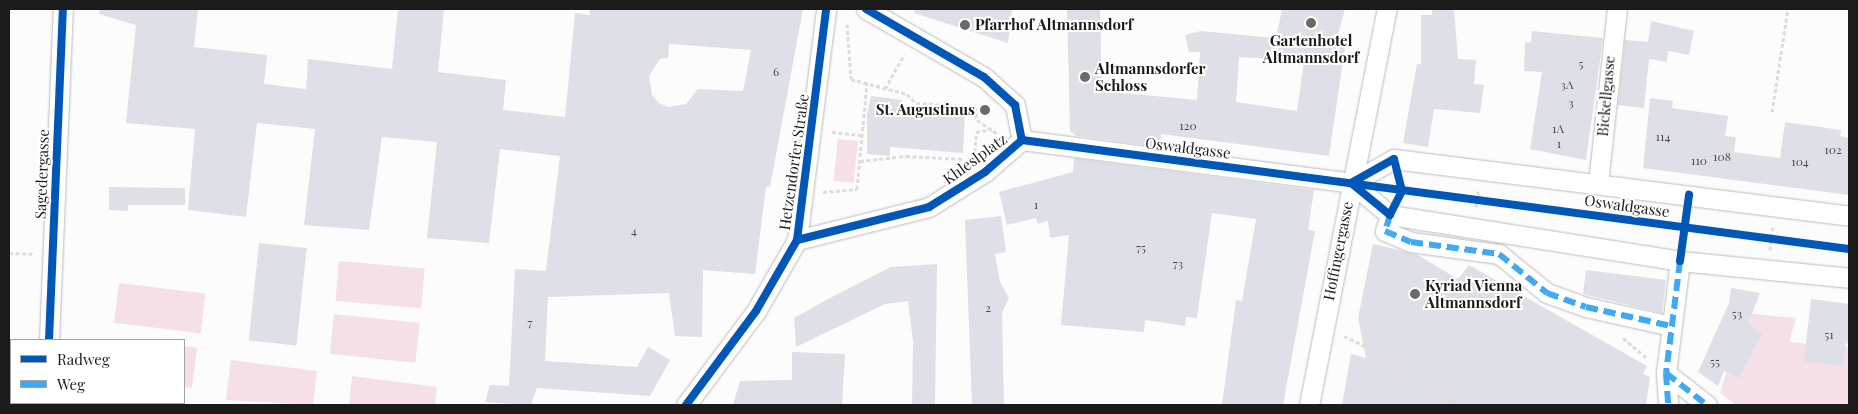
<!DOCTYPE html>
<html>
<head>
<meta charset="utf-8">
<style>
  body { margin:0 }
  #map { position:relative; width:1858px; height:414px; overflow:hidden; background:#fcfcfc; font-family:"Playfair Display",serif }
  div>[style] { position:absolute }
  .green>* { inset:0; background:#f5e0e7; transform-origin:0 0 }
  .building>* { inset:0; background:#dfdfe7; transform-origin:0 0 }
  .path>* { height:3px; margin-top:-1.5px; transform-origin:0; background:repeating-linear-gradient(90deg,#deddde 0 4px,transparent 0 6.5px) }
  .roads { filter:drop-shadow(0 0 1px #bcbcbc) drop-shadow(0 0 1px #bcbcbc) }
  .street>* { height:19px; margin:-9.5px; padding:0 9.5px; transform-origin:9.5px; border-radius:9.5px; background:#fff }
  .quiet>* { height:6px; margin-top:-3px; transform-origin:0; background:repeating-linear-gradient(90deg,#3fa9f5 0 12px,transparent 0 18px) }
  .cycleway>* { height:8px; margin:-4px; padding:0 4px; transform-origin:4px; border-radius:4px; background:#0057b8 }
  .dots>* { width:14px; height:14px; translate:-50% -50%; box-sizing:border-box; border:2px solid #fff; border-radius:50% }
  span { translate:-50% -50%; white-space:nowrap; text-align:center; line-height:1.15; -webkit-text-stroke:4px #fff; paint-order:stroke }
  .number-label { font-size:12px; color:#4c4c4f }
  .number-label span { -webkit-text-stroke-width:0 }
  .poi-label { font-size:15px; color:#1b1b1c; font-weight:700 }
  .left { translate:0 -50%; text-align:left }
  .right { translate:-100% -50%; text-align:right }
  .street-label { font-size:15px; color:#1b1b1c }
  .frame { position:absolute; inset:0; border:10px solid #1b1b1c; pointer-events:none }
  .legend { position:absolute; left:10px; top:339px; width:175px; height:65px; box-sizing:border-box; background:#fff; border:1px solid #a4a4a4; margin:0; padding:6px 9px; list-style:none; font-size:15px; color:#1b1b1c }
  .legend li { display:flex; align-items:center; gap:10px; height:25px }
  .legend b { width:25px; border:1px solid #a4a4a4 }
</style>
</head>
<body>
<div id="map">
  <div class="green">
    <div style="left:838px;top:139px;width:20px;height:42px;rotate:6deg"></div>
    <div style="left:339px;top:261px;width:86px;height:40px;rotate:5deg"></div>
    <div style="left:119px;top:283px;width:87px;height:40px;rotate:7deg"></div>
    <div style="clip-path:polygon(1744px 313px,1796px 318px,1789px 342px,1849px 347px,1849px 405px,1736px 405px,1720px 393px)"></div>
    <div style="left:334px;top:314px;width:86px;height:40px;rotate:6deg"></div>
    <div style="clip-path:polygon(184px 346px,197px 348px,192px 388px,184px 387px)"></div>
    <div style="clip-path:polygon(231px 360px,317px 371px,313px 405px,226px 400px)"></div>
    <div style="clip-path:polygon(352px 376px,437px 387px,435px 405px,349px 405px)"></div>
  </div>
  <div class="building">
    <div style="clip-path:polygon(evenodd,100px 9px,198px 9px,194px 47px,267px 55px,264px 84px,306px 89px,308px 59px,392px 69px,398px 9px,444px 9px,438px 72px,506px 80px,503px 110px,565px 117px,575px 13px,590px 15px,590px 9px,803px 9px,770px 187px,766px 187px,755px 274px,703px 270px,702px 337px,675px 336px,669px 293px,548px 297px,545px 361px,637px 367px,648px 347px,670px 360px,650px 396px,537px 388px,531px 405px,485px 402px,490px 385px,509px 386px,515px 269px,546px 271px,560px 156px,500px 149px,489px 243px,427px 238px,437px 142px,382px 137px,369px 230px,304px 225px,315px 129px,257px 123px,246px 217px,188px 210px,195px 129px,126px 123px,136px 25px,99px 14px,100px 9px,669px 44px,751px 50px,743px 91px,698px 89px,686px 104px,668px 107px,659px 103px,652px 95px,649px 76px,660px 59px,668px 58px,669px 44px)"></div>
    <div style="clip-path:polygon(915px 9px,1012px 9px,1008px 43px,914px 13px)"></div>
    <div style="clip-path:polygon(evenodd,1067px 9px,1100px 9px,1102px 91px,1197px 100px,1200px 52px,1189px 52px,1185px 35px,1201px 31px,1276px 38px,1282px 9px,1345px 9px,1335px 45px,1345px 47px,1329px 156px,1161px 134px,1160px 147px,1077px 136px,1070px 131px,1067px 9px,1239px 57px,1304px 61px,1297px 111px,1236px 102px,1239px 57px)"></div>
    <div style="clip-path:polygon(1432px 9px,1454px 9px,1458px 59px,1476px 60px,1474px 84px,1484px 85px,1480px 113px,1434px 109px,1428px 147px,1403px 143px,1417px 64px,1421px 64px,1421px 15px,1432px 15px)"></div>
    <div style="clip-path:polygon(1651px 21px,1694px 31px,1689px 55px,1668px 51px,1667px 62px,1649px 59px,1644px 108px,1618px 105px,1625px 40px,1648px 42px)"></div>
    <div style="clip-path:polygon(1532px 31px,1603px 38px,1586px 160px,1530px 149px,1542px 72px,1524px 71px,1525px 42px,1531px 43px)"></div>
    <div style="clip-path:polygon(871px 96px,902px 100px,902px 109px,965px 112px,963px 153px,890px 147px,890px 156px,867px 154px,867px 114px)"></div>
    <div style="clip-path:polygon(1650px 98px,1673px 101px,1672px 108px,1728px 116px,1725px 136px,1736px 137px,1734px 152px,1780px 158px,1785px 122px,1841px 130px,1840px 136px,1849px 138px,1849px 195px,1643px 168px)"></div>
    <div style="clip-path:polygon(1074px 158px,1314px 190px,1308px 230px,1315px 231px,1283px 405px,1222px 405px,1236px 300px,1242px 301px,1256px 219px,1212px 213px,1197px 318px,1186px 317px,1185px 326px,1145px 320px,1144px 332px,1061px 325px,1069px 235px,1050px 238px,1048px 221px,1038px 224px,1036px 218px,1007px 225px,999px 192px,1073px 172px)"></div>
    <div style="clip-path:polygon(109px 187px,185px 188px,185px 205px,128px 205px,128px 211px,109px 210px)"></div>
    <div style="clip-path:polygon(1001px 216px,1006px 252px,995px 254px,1000px 282px,1009px 298px,1002px 313px,1004px 405px,972px 405px,965px 220px)"></div>
    <div style="left:259px;top:243px;width:48px;height:98px;rotate:6deg"></div>
    <div style="clip-path:polygon(1373px 244px,1416px 254px,1458px 279px,1469px 265px,1647px 366px,1643px 374px,1650px 377px,1646px 405px,1342px 405px,1351px 354px,1366px 358px,1358px 318px)"></div>
    <div style="clip-path:polygon(937px 264px,935px 405px,912px 405px,913px 341px,908px 301px,885px 304px,796px 347px,794px 318px,828px 299px,891px 267px)"></div>
    <div style="clip-path:polygon(1586px 270px,1666px 280px,1662px 313px,1583px 294px)"></div>
    <div style="clip-path:polygon(1731px 288px,1760px 293px,1748px 324px,1763px 332px,1739px 378px,1724px 371px,1718px 386px,1698px 372px,1729px 303px)"></div>
    <div style="clip-path:polygon(1811px 299px,1849px 304px,1849px 344px,1846px 343px,1843px 366px,1804px 361px)"></div>
    <div style="clip-path:polygon(792px 352px,845px 354px,842px 405px,733px 405px,740px 381px,792px 380px)"></div>
  </div>
  <div class="path">
    <div style="left:847px;top:24px;width:55px;rotate:85.8deg"></div>
    <div style="left:851px;top:79px;width:58px;rotate:15deg"></div>
    <div style="left:907px;top:94px;width:13px;rotate:45deg"></div>
    <div style="left:916px;top:103px;width:59px;rotate:3.9deg"></div>
    <div style="left:975px;top:107px;width:13px;rotate:81deg"></div>
    <div style="left:977px;top:120px;width:25px;rotate:34deg"></div>
    <div style="left:885px;top:89px;width:39px;rotate:-61deg"></div>
    <div style="left:1772px;top:112px;width:104px;rotate:-81.2deg"></div>
    <div style="left:832px;top:132px;width:29px;rotate:6deg"></div>
    <div style="left:975px;top:152px;width:20px;rotate:-87deg"></div>
    <div style="left:976px;top:132px;width:16px;rotate:-11deg"></div>
    <div style="left:860px;top:161px;width:46px;rotate:-6.2deg"></div>
    <div style="left:906px;top:156px;width:57px;rotate:3deg"></div>
    <div style="left:823px;top:192px;width:34px;rotate:-5deg"></div>
    <div style="left:857px;top:189px;width:106px;rotate:-84.6deg"></div>
    <div style="left:1476px;top:207px;width:16px;rotate:-83deg"></div>
    <div style="left:1770px;top:250px;width:23px;rotate:-83deg"></div>
    <div style="left:9px;top:253px;width:24px;rotate:2deg"></div>
    <div style="left:1344px;top:336px;width:55px;rotate:26.1deg"></div>
    <div style="left:1393px;top:360px;width:80px;rotate:34.3deg"></div>
    <div style="left:1623px;top:338px;width:31px;rotate:40deg"></div>
    <div style="left:9px;top:362px;width:2px;rotate:27deg"></div>
  </div>
  <div class="roads">
    <div class="street">
      <div style="left:866px;top:9px;width:136px;rotate:30deg"></div>
      <div style="left:984px;top:77px;width:42px;rotate:42.1deg"></div>
      <div style="left:1015px;top:105px;width:36px;rotate:79deg"></div>
      <div style="left:1022px;top:140px;width:332px;rotate:7.4deg"></div>
      <div style="left:1351px;top:183px;width:50px;rotate:39.4deg"></div>
      <div style="left:1390px;top:215px;width:294px;rotate:9deg"></div>
      <div style="left:1680px;top:261px;width:170px;rotate:5.7deg"></div>
      <div style="left:1351px;top:183px;width:49px;rotate:-29.2deg"></div>
      <div style="left:1394px;top:159px;width:459px;rotate:7.1deg"></div>
      <div style="left:1598px;top:183px;width:175px;rotate:-83.8deg"></div>
      <div style="left:1390px;top:215px;width:17px;rotate:107deg"></div>
      <div style="left:1385px;top:231px;width:28px;rotate:23deg"></div>
      <div style="left:1411px;top:242px;width:89px;rotate:7.8deg"></div>
      <div style="left:1499px;top:254px;width:62px;rotate:39.1deg"></div>
      <div style="left:1547px;top:293px;width:41px;rotate:19.7deg"></div>
      <div style="left:1586px;top:307px;width:87px;rotate:12.6deg"></div>
      <div style="left:797px;top:240px;width:136px;rotate:-14deg"></div>
      <div style="left:929px;top:207px;width:66px;rotate:-32deg"></div>
      <div style="left:985px;top:172px;width:49px;rotate:-40.9deg"></div>
      <div style="left:1680px;top:261px;width:113px;rotate:97.1deg"></div>
      <div style="left:1666px;top:373px;width:52px;rotate:38deg"></div>
      <div style="left:49px;top:340px;width:331px;rotate:-87.6deg"></div>
      <div style="left:1666px;top:373px;width:32px;rotate:86deg"></div>
      <div style="left:45px;top:405px;width:2px;rotate:-63deg"></div>
      <div style="left:686px;top:405px;width:117px;rotate:-53.3deg"></div>
      <div style="left:756px;top:311px;width:82px;rotate:-60deg"></div>
      <div style="left:797px;top:240px;width:233px;rotate:-82.8deg"></div>
      <div style="left:1309px;top:405px;width:404px;rotate:-78.9deg"></div>
    </div>
  </div>
  <div class="quiet">
    <div style="left:1390px;top:215px;width:17px;rotate:107deg"></div>
    <div style="left:1385px;top:231px;width:28px;rotate:23deg"></div>
    <div style="left:1411px;top:242px;width:89px;rotate:7.8deg"></div>
    <div style="left:1499px;top:254px;width:62px;rotate:39.1deg"></div>
    <div style="left:1547px;top:293px;width:41px;rotate:19.7deg"></div>
    <div style="left:1586px;top:307px;width:87px;rotate:12.6deg"></div>
    <div style="left:1680px;top:261px;width:113px;rotate:97.1deg"></div>
    <div style="left:1666px;top:373px;width:52px;rotate:38deg"></div>
    <div style="left:1666px;top:373px;width:32px;rotate:86deg"></div>
  </div>
  <div class="cycleway">
    <div style="left:866px;top:9px;width:136px;rotate:30deg"></div>
    <div style="left:984px;top:77px;width:42px;rotate:42.1deg"></div>
    <div style="left:1015px;top:105px;width:36px;rotate:79deg"></div>
    <div style="left:1022px;top:140px;width:834px;rotate:7.51deg"></div>
    <div style="left:1394px;top:159px;width:33px;rotate:76deg"></div>
    <div style="left:1402px;top:191px;width:27px;rotate:117deg"></div>
    <div style="left:1390px;top:215px;width:50px;rotate:-140.6deg"></div>
    <div style="left:1351px;top:183px;width:49px;rotate:-29.2deg"></div>
    <div style="left:797px;top:240px;width:136px;rotate:-14deg"></div>
    <div style="left:929px;top:207px;width:66px;rotate:-32deg"></div>
    <div style="left:985px;top:172px;width:49px;rotate:-40.9deg"></div>
    <div style="left:1680px;top:261px;width:67px;rotate:-82.2deg"></div>
    <div style="left:49px;top:340px;width:331px;rotate:-87.6deg"></div>
    <div style="left:686px;top:405px;width:117px;rotate:-53.3deg"></div>
    <div style="left:756px;top:311px;width:82px;rotate:-60deg"></div>
    <div style="left:797px;top:240px;width:233px;rotate:-82.8deg"></div>
  </div>
  <div class="dots">
    <div style="left:1311px;top:23px;background:#6a6a6a"></div>
    <div style="left:965px;top:25px;background:#6a6a6a"></div>
    <div style="left:1085px;top:77px;background:#6a6a6a"></div>
    <div style="left:985px;top:110px;background:#6a6a6a"></div>
    <div style="left:1415px;top:294px;background:#6a6a6a"></div>
  </div>
  <div class="number-label">
    <span style="left:1581px;top:64px">5</span>
    <span style="left:776px;top:72px">6</span>
    <span style="left:1567px;top:85px">3A</span>
    <span style="left:1571px;top:103px">3</span>
    <span style="left:1188px;top:126px">120</span>
    <span style="left:1558px;top:129px">1A</span>
    <span style="left:1663px;top:137px">114</span>
    <span style="left:1559px;top:144px">1</span>
    <span style="left:1833px;top:150px">102</span>
    <span style="left:1722px;top:157px">108</span>
    <span style="left:1699px;top:161px">110</span>
    <span style="left:1800px;top:162px">104</span>
    <span style="left:1036px;top:205px">1</span>
    <span style="left:634px;top:231px">4</span>
    <span style="left:1141px;top:248px">75</span>
    <span style="left:1178px;top:264px">73</span>
    <span style="left:988px;top:308px">2</span>
    <span style="left:1737px;top:314px">53</span>
    <span style="left:530px;top:323px">7</span>
    <span style="left:1829px;top:335px">51</span>
    <span style="left:1715px;top:362px">55</span>
  </div>
  <div class="poi-label">
    <span class="left" style="left:975px;top:25px">Pfarrhof Altmannsdorf</span>
    <span style="left:1311px;top:49px">Gartenhotel<br>Altmannsdorf</span>
    <span class="left" style="left:1095px;top:77px">Altmannsdorfer<br>Schloss</span>
    <span class="right" style="left:975px;top:110px">St. Augustinus</span>
    <span class="left" style="left:1425px;top:294px">Kyriad Vienna<br>Altmannsdorf</span>
  </div>
  <div class="street-label">
    <span style="left:1606px;top:96px;rotate:-85deg">Bickellgasse</span>
    <span style="left:1188px;top:148px;rotate:7deg">Oswaldgasse</span>
    <span style="left:975px;top:159px;rotate:-36deg">Khleslplatz</span>
    <span style="left:794px;top:162px;rotate:-82deg">Hetzendorfer Straße</span>
    <span style="left:42px;top:174px;rotate:-88deg">Sagedergasse</span>
    <span style="left:1627px;top:206px;rotate:8deg">Oswaldgasse</span>
    <span style="left:1338px;top:251px;rotate:-79deg">Hoffingergasse</span>
  </div>
  <div class="frame"></div>
  <ul class="legend">
  <li><b style="height:6px;background:#0057b8"></b>Radweg</li>
  <li><b style="height:6px;background:#3fa9f5"></b>Weg</li>
  </ul>
</div>
</body>
</html>
